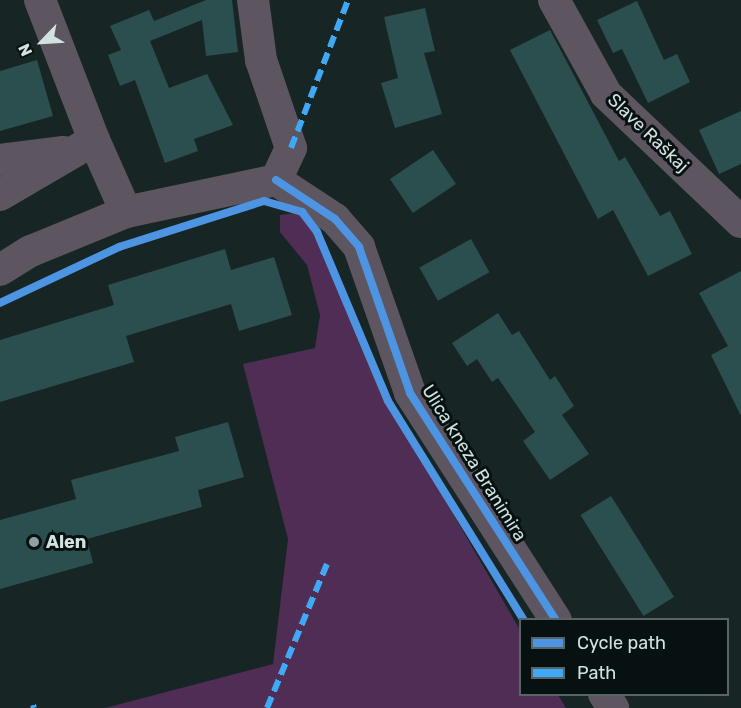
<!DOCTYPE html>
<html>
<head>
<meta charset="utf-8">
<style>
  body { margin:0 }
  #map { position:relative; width:741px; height:708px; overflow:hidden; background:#182525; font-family:Rubik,sans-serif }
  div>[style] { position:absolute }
  .green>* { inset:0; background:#4f2d55 }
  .building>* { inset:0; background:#2b4e4e; transform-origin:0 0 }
  .minor>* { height:32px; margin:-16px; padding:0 16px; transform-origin:16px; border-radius:16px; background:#5d5560 }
  .quiet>* { height:6px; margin-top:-3px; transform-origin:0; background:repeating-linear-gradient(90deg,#3fa9f5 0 12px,transparent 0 18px) }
  .cycleway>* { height:8px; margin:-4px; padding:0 4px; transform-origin:4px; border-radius:4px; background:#4d94e3 }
  .dots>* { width:16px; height:16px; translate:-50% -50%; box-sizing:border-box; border:3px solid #071111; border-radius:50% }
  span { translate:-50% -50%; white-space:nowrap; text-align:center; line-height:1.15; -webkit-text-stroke:6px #071111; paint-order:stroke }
  .street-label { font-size:18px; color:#d3e1e1 }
  .poi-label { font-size:18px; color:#d3e1e1; font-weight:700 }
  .left { translate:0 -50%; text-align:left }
  .legend { position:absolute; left:519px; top:618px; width:210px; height:78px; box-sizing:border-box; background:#071111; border:2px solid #596464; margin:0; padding:8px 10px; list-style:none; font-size:18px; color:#d3e1e1 }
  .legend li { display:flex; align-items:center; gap:12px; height:30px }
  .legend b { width:30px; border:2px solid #596464 }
  .north { position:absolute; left:12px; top:12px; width:60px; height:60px; -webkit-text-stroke:4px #071111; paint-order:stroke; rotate:245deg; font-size:16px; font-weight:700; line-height:24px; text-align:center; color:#d3e1e1 }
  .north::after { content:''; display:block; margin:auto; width:21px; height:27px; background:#d3e1e1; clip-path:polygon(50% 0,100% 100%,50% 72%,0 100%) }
</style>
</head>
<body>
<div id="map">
  <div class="green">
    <div style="clip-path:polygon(302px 212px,317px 232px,388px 401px,520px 630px,520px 694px,558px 695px,566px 708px,105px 708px,273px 664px,288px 539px,243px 364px,315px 348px,320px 315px,307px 265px,280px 232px,280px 215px)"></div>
  </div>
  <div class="building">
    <div style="clip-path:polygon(206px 0,232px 0,238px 52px,206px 56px,202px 20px,150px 41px,169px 88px,207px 74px,233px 125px,194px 139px,198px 151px,165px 163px,135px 80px,120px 86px,108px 55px,121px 50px,110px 26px,149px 10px,154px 21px)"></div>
    <div style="clip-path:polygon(637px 1px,664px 60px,677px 54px,690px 82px,648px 103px,622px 49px,613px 53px,597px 20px)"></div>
    <div style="clip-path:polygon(425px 8px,435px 51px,424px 53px,442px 114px,395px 128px,381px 83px,398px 78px,384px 17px)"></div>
    <div style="clip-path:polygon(550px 30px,619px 161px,625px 157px,660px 216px,670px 211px,692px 254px,648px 276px,613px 210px,598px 219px,510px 50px)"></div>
    <div style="clip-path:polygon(37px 60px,53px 116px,0 131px,0 71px)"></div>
    <div style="clip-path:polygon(741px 111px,741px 164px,719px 174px,699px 130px)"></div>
    <div style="left:433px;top:150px;width:41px;height:52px;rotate:56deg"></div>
    <div style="left:471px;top:239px;width:38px;height:59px;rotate:61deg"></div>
    <div style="clip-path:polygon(225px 249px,231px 270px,274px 257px,292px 315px,239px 331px,231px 304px,126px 336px,134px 362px,0 402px,0 340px,114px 305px,108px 285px)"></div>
    <div style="clip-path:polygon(741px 271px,741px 416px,711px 355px,728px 346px,699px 293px)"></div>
    <div style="clip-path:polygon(498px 313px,512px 335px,519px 331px,550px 380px,555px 376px,574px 406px,562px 415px,589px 454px,550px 480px,523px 441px,535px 432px,498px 378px,492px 382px,477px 359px,467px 366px,452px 343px)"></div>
    <div style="clip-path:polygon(228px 422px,244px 477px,198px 490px,202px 507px,87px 539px,93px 563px,0 589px,0 520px,76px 499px,71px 480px,179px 451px,175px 437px)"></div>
    <div style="left:611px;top:496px;width:119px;height:36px;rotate:58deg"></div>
  </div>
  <div class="minor">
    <div style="left:40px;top:0;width:150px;rotate:68.9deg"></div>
    <div style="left:253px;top:0;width:61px;rotate:82.4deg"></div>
    <div style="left:261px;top:60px;width:93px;rotate:71.2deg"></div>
    <div style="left:291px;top:148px;width:35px;rotate:115deg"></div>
    <div style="left:554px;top:0;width:107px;rotate:61deg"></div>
    <div style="left:606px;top:94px;width:186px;rotate:43.5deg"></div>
    <div style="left:0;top:160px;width:64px;rotate:-7.2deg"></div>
    <div style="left:276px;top:180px;width:71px;rotate:33.5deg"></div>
    <div style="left:335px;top:219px;width:37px;rotate:49deg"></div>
    <div style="left:359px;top:247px;width:155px;rotate:70.7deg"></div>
    <div style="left:410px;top:393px;width:270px;rotate:57.3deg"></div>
    <div style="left:0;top:195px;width:109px;rotate:-30.3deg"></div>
    <div style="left:94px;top:140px;width:79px;rotate:66deg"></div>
    <div style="left:0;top:270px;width:36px;rotate:-32deg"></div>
    <div style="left:31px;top:251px;width:103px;rotate:-22.3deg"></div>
    <div style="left:126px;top:212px;width:153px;rotate:-12deg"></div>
    <div style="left:604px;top:694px;width:17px;rotate:57deg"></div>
  </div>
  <div class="quiet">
    <div style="left:291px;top:148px;width:159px;rotate:-68.9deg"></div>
    <div style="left:33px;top:705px;width:3px;rotate:72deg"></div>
    <div style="left:267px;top:708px;width:156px;rotate:-67.4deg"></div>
  </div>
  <div class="cycleway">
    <div style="left:276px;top:180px;width:71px;rotate:33.5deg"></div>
    <div style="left:335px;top:219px;width:37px;rotate:49deg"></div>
    <div style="left:359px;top:247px;width:155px;rotate:70.7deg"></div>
    <div style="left:410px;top:393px;width:270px;rotate:57.3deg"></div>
    <div style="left:0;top:303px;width:132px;rotate:-25.2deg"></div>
    <div style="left:119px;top:247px;width:152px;rotate:-17.6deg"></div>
    <div style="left:264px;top:201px;width:40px;rotate:16deg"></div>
    <div style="left:302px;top:212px;width:25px;rotate:53deg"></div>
    <div style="left:317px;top:232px;width:183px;rotate:67.2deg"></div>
    <div style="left:388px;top:401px;width:258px;rotate:58.2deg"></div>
  </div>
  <div class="dots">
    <div style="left:34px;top:542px;background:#929f9f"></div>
  </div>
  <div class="street-label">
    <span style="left:648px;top:133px;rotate:44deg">Slave Raškaj</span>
    <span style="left:474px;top:463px;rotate:58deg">Ulica kneza Branimira</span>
  </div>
  <div class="poi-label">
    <span class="left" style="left:46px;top:542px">Alen</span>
  </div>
  <ul class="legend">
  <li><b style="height:8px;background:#4d94e3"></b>Cycle path</li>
  <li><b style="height:8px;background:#3fa9f5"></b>Path</li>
  </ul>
  <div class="north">N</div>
</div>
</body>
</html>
